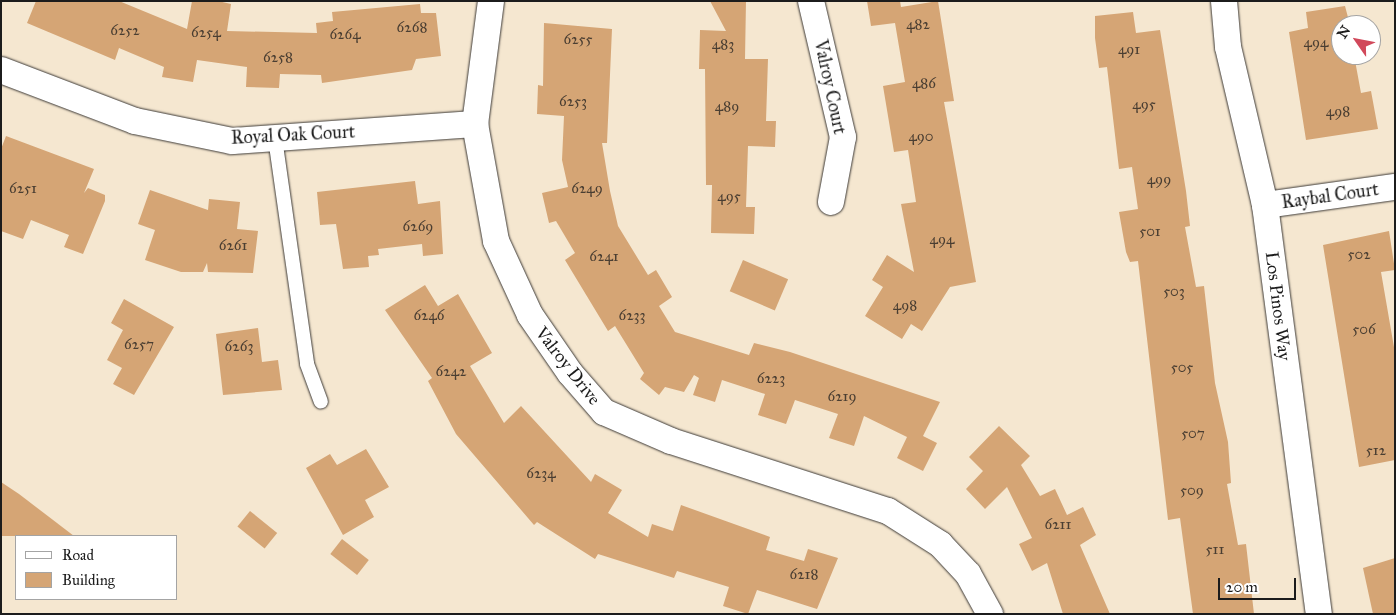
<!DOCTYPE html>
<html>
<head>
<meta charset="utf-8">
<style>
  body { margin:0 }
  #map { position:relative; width:1396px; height:615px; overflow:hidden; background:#f5e7d0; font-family:"IM FELL Great Primer",serif }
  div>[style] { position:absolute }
  .building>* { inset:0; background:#d5a575; transform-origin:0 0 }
  .roads { filter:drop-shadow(0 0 1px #3d3a37) drop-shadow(0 0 1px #3d3a37) }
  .service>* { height:14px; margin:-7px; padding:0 7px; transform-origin:7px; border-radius:7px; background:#fff }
  .minor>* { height:26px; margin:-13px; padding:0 13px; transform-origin:13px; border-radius:13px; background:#fff }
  span { translate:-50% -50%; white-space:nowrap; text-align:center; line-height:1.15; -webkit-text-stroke:4px #fff; paint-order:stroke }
  .number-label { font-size:15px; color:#4a3e32 }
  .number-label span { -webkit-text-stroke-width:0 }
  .street-label { font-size:18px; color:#1c1c1c }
  .frame { position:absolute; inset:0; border:2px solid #1c1c1c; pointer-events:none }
  .legend { position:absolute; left:15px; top:535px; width:162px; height:65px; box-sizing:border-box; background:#fff; border:1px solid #a4a4a4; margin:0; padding:6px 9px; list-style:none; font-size:15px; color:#1c1c1c }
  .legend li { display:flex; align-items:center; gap:10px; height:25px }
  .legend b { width:25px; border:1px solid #a4a4a4 }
  .north { position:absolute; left:1331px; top:15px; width:50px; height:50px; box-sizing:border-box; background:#fff; border:1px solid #a4a4a4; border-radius:50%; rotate:303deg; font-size:14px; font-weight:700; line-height:20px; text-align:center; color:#1c1c1c }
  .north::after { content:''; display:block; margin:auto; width:18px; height:22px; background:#d1495b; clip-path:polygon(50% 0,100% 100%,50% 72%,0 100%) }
  .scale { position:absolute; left:1218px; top:578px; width:78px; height:22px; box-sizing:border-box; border:2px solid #1c1c1c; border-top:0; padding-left:6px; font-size:15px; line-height:18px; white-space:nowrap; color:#1c1c1c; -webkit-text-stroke:4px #fff; paint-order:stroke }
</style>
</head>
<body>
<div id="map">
  <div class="building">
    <div style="clip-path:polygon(36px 1px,119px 1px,187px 29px,192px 1px,218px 1px,231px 4px,227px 31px,317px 33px,316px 23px,333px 21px,332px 12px,420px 4px,421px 13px,436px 13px,441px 56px,416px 59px,412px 70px,322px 83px,321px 75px,280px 74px,279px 88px,246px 87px,247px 67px,197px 60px,193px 82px,162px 77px,164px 67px,119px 48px,115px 60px,27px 23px)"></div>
    <div style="clip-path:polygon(710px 1px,746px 1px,745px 59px,768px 59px,766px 121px,776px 121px,775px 147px,748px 146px,746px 207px,755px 207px,754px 234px,711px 233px,712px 185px,706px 185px,705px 69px,699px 69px,700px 30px,726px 31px)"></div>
    <div style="clip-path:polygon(867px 1px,900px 1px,901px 7px,938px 1px,954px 101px,944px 102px,976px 282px,950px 287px,922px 331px,911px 324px,902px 339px,865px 316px,883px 287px,872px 280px,887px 255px,914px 272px,901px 204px,916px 202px,908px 150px,894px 152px,883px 86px,905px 82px,895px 23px,871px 26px)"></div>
    <div style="clip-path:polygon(1345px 6px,1350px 25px,1341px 25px,1341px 55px,1354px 55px,1361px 93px,1371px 91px,1378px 129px,1306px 140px,1289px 32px,1308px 28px,1306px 12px)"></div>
    <div style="clip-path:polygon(1133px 12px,1136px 33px,1160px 30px,1186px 191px,1190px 226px,1185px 227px,1196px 287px,1204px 286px,1215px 383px,1228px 442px,1231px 483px,1227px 484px,1238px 545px,1246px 544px,1254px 614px,1193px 614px,1180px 518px,1168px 520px,1138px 261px,1130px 262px,1126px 252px,1119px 212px,1138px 209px,1132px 167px,1119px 169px,1107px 67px,1099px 68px,1095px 38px,1095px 16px)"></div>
    <div style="clip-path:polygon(544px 23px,612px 29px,607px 143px,602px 143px,610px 191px,618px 226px,648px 275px,656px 270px,672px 297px,659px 306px,675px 332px,749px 355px,754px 343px,790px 352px,940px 402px,923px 436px,937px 443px,923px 471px,897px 458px,907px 437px,864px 416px,854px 446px,829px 438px,838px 414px,795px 400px,786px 424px,758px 415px,765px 394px,722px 380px,715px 402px,693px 395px,699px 378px,694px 375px,684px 392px,665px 387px,659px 395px,640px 379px,644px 373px,615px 326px,608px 331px,565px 260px,575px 253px,556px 221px,549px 223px,542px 193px,568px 187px,562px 160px,564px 116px,537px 114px,538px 85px,543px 86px)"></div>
    <div style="clip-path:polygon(6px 136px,94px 169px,84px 193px,88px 188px,105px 195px,105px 201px,83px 254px,64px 247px,69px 235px,31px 220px,23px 239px,1px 231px,1px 149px)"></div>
    <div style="clip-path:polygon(415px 181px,418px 204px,440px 201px,443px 254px,423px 256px,422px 244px,378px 249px,379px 255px,368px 256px,369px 267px,343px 269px,336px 224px,320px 225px,317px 192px)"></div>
    <div style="clip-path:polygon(150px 190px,208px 210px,209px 199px,240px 202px,237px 229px,258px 231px,253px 273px,208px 272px,207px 263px,203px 272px,181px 272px,145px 260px,155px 230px,138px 224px)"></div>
    <div style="clip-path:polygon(1389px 231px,1395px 270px,1381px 272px,1395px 353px,1395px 460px,1359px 467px,1323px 245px)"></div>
    <div style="left:743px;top:260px;width:49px;height:34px;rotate:23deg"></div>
    <div style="clip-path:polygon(425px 285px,438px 306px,458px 294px,492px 353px,470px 366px,504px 423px,521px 406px,591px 482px,595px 474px,622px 490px,608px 513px,648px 537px,652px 524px,673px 531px,681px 505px,770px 537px,766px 550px,804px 561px,808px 549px,838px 558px,817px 609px,757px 590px,748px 614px,723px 606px,729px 587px,677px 571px,674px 578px,598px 554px,595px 559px,537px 522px,534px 525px,456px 434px,428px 381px,432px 378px,385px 310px)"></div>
    <div style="clip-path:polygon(124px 299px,174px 327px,134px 395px,113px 384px,122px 368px,107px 360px,123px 330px,111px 323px)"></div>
    <div style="clip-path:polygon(258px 328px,262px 362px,278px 360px,282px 390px,223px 395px,216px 334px)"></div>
    <div style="clip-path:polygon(999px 426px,1030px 456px,1021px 465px,1040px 496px,1055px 489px,1067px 515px,1083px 507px,1096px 535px,1080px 545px,1110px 614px,1063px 614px,1047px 563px,1032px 571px,1019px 544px,1032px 538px,1007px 487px,985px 509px,966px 489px,983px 471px,969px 457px)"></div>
    <div style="clip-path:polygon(366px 449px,389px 487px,365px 500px,374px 517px,343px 535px,306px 468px,330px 454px,337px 465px)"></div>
    <div style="clip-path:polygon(1px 482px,19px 494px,74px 536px,1px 536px)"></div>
    <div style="left:250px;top:511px;width:35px;height:20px;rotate:39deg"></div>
    <div style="left:342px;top:539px;width:34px;height:19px;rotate:38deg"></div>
    <div style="clip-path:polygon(1395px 558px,1395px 614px,1373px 614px,1363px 568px)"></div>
  </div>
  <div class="roads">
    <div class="service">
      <div style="left:275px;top:138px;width:228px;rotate:81.9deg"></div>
      <div style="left:307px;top:364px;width:40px;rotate:69.8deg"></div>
    </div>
    <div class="minor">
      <div style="left:491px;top:1px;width:124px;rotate:97.4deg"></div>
      <div style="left:475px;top:124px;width:119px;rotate:79.8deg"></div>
      <div style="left:496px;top:241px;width:81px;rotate:65.3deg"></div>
      <div style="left:530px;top:315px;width:70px;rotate:55.4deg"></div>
      <div style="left:570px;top:373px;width:52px;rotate:48.9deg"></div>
      <div style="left:604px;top:412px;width:73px;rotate:23.4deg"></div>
      <div style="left:671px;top:441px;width:228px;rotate:17.9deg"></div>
      <div style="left:888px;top:511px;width:62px;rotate:32.4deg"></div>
      <div style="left:940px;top:544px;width:41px;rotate:47deg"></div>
      <div style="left:968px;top:574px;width:46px;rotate:61.2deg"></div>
      <div style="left:811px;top:1px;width:140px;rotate:76.8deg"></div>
      <div style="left:843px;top:137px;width:66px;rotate:100.5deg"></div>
      <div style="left:1224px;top:1px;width:46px;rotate:85deg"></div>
      <div style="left:1228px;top:47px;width:162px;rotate:76.8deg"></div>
      <div style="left:1265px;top:205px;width:413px;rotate:82.5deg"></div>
      <div style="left:1px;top:70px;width:143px;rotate:20.8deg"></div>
      <div style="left:135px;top:121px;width:99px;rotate:11.7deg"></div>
      <div style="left:232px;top:141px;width:244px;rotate:-4deg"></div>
      <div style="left:1265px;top:205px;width:131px;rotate:-7.9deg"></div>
    </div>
  </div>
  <div class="number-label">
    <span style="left:918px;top:25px">482</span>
    <span style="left:412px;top:28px">6268</span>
    <span style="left:125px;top:31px">6252</span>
    <span style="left:206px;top:33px">6254</span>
    <span style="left:345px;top:35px">6264</span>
    <span style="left:578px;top:40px">6255</span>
    <span style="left:1316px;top:43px">494</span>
    <span style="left:723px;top:45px">483</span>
    <span style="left:1129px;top:50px">491</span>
    <span style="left:278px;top:58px">6258</span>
    <span style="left:924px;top:84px">486</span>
    <span style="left:573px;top:102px">6253</span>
    <span style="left:1144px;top:105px">495</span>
    <span style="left:727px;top:107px">489</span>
    <span style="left:1338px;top:112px">498</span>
    <span style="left:921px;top:137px">490</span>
    <span style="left:1159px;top:180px">499</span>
    <span style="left:23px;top:189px">6251</span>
    <span style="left:587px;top:189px">6249</span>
    <span style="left:729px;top:197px">495</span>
    <span style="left:418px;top:227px">6269</span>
    <span style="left:1150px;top:232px">501</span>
    <span style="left:942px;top:240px">494</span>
    <span style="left:233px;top:246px">6261</span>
    <span style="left:1359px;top:255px">502</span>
    <span style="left:604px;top:257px">6241</span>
    <span style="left:1174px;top:292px">503</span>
    <span style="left:905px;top:306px">498</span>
    <span style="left:429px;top:316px">6246</span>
    <span style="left:632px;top:316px">6233</span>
    <span style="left:1364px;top:330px">506</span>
    <span style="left:139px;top:345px">6257</span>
    <span style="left:239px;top:347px">6263</span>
    <span style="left:1182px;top:368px">505</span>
    <span style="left:451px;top:372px">6242</span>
    <span style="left:771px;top:379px">6223</span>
    <span style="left:842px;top:397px">6219</span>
    <span style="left:1193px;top:434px">507</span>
    <span style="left:1376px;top:451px">512</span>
    <span style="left:541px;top:474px">6234</span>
    <span style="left:1192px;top:491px">509</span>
    <span style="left:1058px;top:525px">6211</span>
    <span style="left:1215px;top:550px">511</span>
    <span style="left:804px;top:575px">6218</span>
  </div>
  <div class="street-label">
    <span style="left:830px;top:87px;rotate:78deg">Valroy Court</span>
    <span style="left:293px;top:135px;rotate:-3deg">Royal Oak Court</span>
    <span style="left:1330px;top:196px;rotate:-8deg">Raybal Court</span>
    <span style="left:1278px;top:306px;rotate:83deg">Los Pinos Way</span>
    <span style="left:568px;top:366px;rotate:52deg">Valroy Drive</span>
  </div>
  <div class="frame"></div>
  <ul class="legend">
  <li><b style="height:6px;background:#fff"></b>Road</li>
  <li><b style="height:14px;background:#d5a575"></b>Building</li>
  </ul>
  <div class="north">N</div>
  <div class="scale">20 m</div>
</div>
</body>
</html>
